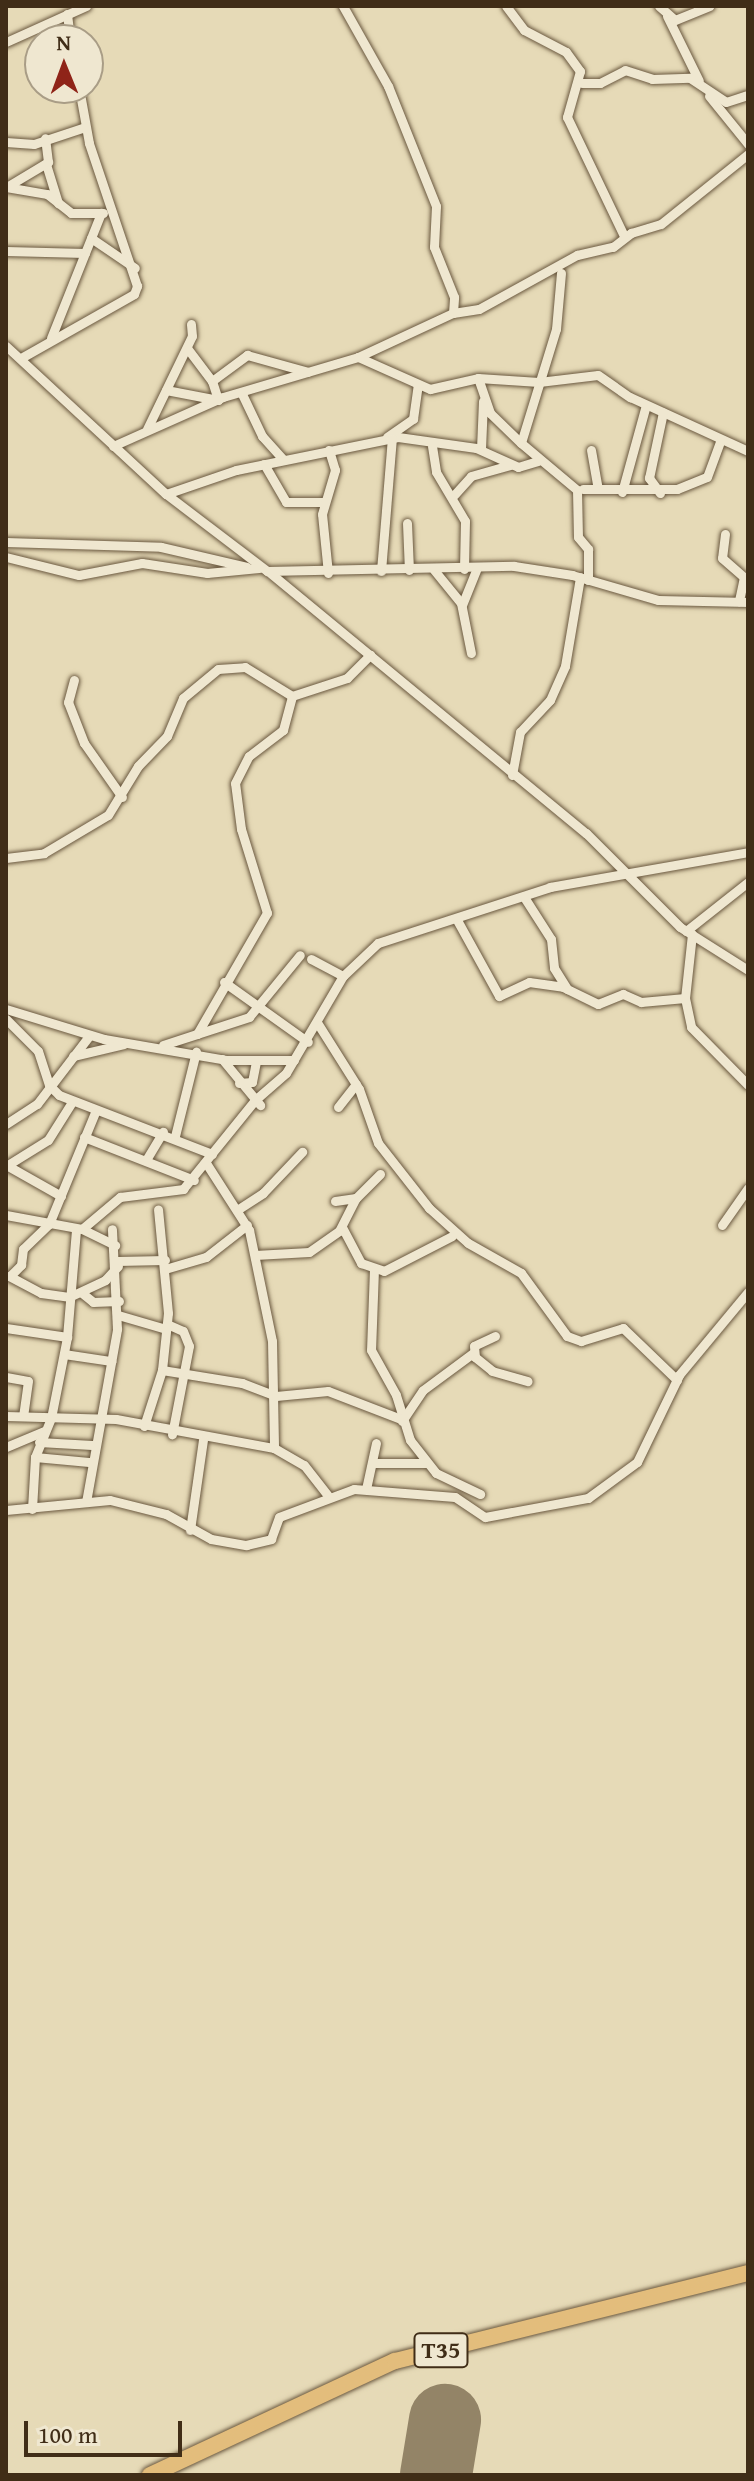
<!DOCTYPE html>
<html>
<head>
<meta charset="utf-8">
<style>
  body { margin:0 }
  #map { position:relative; width:754px; height:2481px; overflow:hidden; background:#e6dab7; font-family:"Gentium Book Plus",serif }
  div>[style] { position:absolute }
  .runway>* { height:72px; margin:-36px; padding:0 36px; transform-origin:36px; border-radius:36px; background:#938467 }
  .roads { filter:drop-shadow(0 0 2px #6a583f) drop-shadow(0 0 2px #6a583f) }
  .minor>* { height:9px; margin:-4.5px; padding:0 4.5px; transform-origin:4.5px; border-radius:4.5px; background:#efe7d0 }
  .trunk>* { height:16px; margin:-8px; padding:0 8px; transform-origin:8px; border-radius:8px; background:#e3bd7c }
  span { translate:-50% -50%; white-space:nowrap; text-align:center; line-height:1.15; -webkit-text-stroke:7px #efe7d0; paint-order:stroke }
  .shield-label span { padding:2px 6px; background:#efe7d0; border:2px solid; border-radius:6px; -webkit-text-stroke-width:0 }
  .shield-label { font-size:24px; color:#402d17; font-weight:700 }
  .frame { position:absolute; inset:0; border:8px solid #402d17; pointer-events:none }
  .north { position:absolute; left:24px; top:24px; width:80px; height:80px; box-sizing:border-box; background:#efe7d0; border:2px solid #a99d86; border-radius:50%; rotate:359deg; font-size:22px; font-weight:700; line-height:32px; text-align:center; color:#402d17 }
  .north::after { content:''; display:block; margin:auto; width:28px; height:36px; background:#8f2418; clip-path:polygon(50% 0,100% 100%,50% 72%,0 100%) }
  .scale { position:absolute; left:24px; top:2421px; width:158px; height:36px; box-sizing:border-box; border:4px solid #402d17; border-top:0; padding-left:10px; font-size:24px; line-height:28px; white-space:nowrap; color:#402d17; -webkit-text-stroke:6px #efe7d0; paint-order:stroke }
</style>
</head>
<body>
<div id="map">
  <div class="runway">
    <div style="left:436px;top:2475px;width:56px;rotate:-80.7deg"></div>
  </div>
  <div class="roads">
    <div class="minor">
      <div style="left:506px;top:6px;width:30px;rotate:53deg"></div>
      <div style="left:524px;top:30px;width:47px;rotate:27.6deg"></div>
      <div style="left:566px;top:52px;width:24px;rotate:54deg"></div>
      <div style="left:580px;top:71px;width:48px;rotate:105.8deg"></div>
      <div style="left:567px;top:117px;width:132px;rotate:64.4deg"></div>
      <div style="left:659px;top:6px;width:21px;rotate:41deg"></div>
      <div style="left:675px;top:20px;width:37px;rotate:-22deg"></div>
      <div style="left:67px;top:14px;width:26px;rotate:83deg"></div>
      <div style="left:667px;top:16px;width:72px;rotate:63.8deg"></div>
      <div style="left:6px;top:42px;width:88px;rotate:-24.2deg"></div>
      <div style="left:582px;top:83px;width:18px"></div>
      <div style="left:600px;top:83px;width:28px;rotate:-27deg"></div>
      <div style="left:625px;top:70px;width:28px;rotate:18deg"></div>
      <div style="left:652px;top:79px;width:38px;rotate:-2deg"></div>
      <div style="left:690px;top:78px;width:43px;rotate:33.7deg"></div>
      <div style="left:726px;top:102px;width:23px;rotate:-18deg"></div>
      <div style="left:709px;top:96px;width:62px;rotate:50.9deg"></div>
      <div style="left:6px;top:142px;width:28px;rotate:4deg"></div>
      <div style="left:34px;top:144px;width:54px;rotate:-18.4deg"></div>
      <div style="left:46px;top:164px;width:41px;rotate:72.9deg"></div>
      <div style="left:8px;top:186px;width:47px;rotate:-31deg"></div>
      <div style="left:48px;top:162px;width:24px;rotate:-97deg"></div>
      <div style="left:6px;top:187px;width:42px;rotate:9.7deg"></div>
      <div style="left:47px;top:194px;width:31px;rotate:38deg"></div>
      <div style="left:71px;top:213px;width:32px"></div>
      <div style="left:91px;top:238px;width:53px;rotate:34.3deg"></div>
      <div style="left:6px;top:251px;width:79px;rotate:1.5deg"></div>
      <div style="left:561px;top:273px;width:56px;rotate:95.1deg"></div>
      <div style="left:556px;top:329px;width:119px;rotate:107.1deg"></div>
      <div style="left:521px;top:443px;width:73px;rotate:40deg"></div>
      <div style="left:577px;top:490px;width:47px;rotate:88.8deg"></div>
      <div style="left:578px;top:537px;width:16px;rotate:50deg"></div>
      <div style="left:588px;top:549px;width:31px;rotate:90deg"></div>
      <div style="left:453px;top:313px;width:26px;rotate:-9deg"></div>
      <div style="left:479px;top:309px;width:112px;rotate:-28.9deg"></div>
      <div style="left:577px;top:255px;width:37px;rotate:-13deg"></div>
      <div style="left:613px;top:247px;width:23px;rotate:-38deg"></div>
      <div style="left:631px;top:233px;width:31px;rotate:-17deg"></div>
      <div style="left:661px;top:224px;width:112px;rotate:-38.8deg"></div>
      <div style="left:51px;top:338px;width:135px;rotate:-68.2deg"></div>
      <div style="left:6px;top:346px;width:218px;rotate:42.8deg"></div>
      <div style="left:166px;top:494px;width:127px;rotate:37.3deg"></div>
      <div style="left:267px;top:571px;width:247px;rotate:-1.2deg"></div>
      <div style="left:514px;top:566px;width:59px;rotate:8.8deg"></div>
      <div style="left:572px;top:575px;width:90px;rotate:16.2deg"></div>
      <div style="left:658px;top:600px;width:90px;rotate:1.3deg"></div>
      <div style="left:187px;top:348px;width:41px;rotate:52.9deg"></div>
      <div style="left:212px;top:381px;width:20px;rotate:72deg"></div>
      <div style="left:358px;top:357px;width:79px;rotate:24deg"></div>
      <div style="left:430px;top:389px;width:49px;rotate:-12.9deg"></div>
      <div style="left:478px;top:378px;width:61px;rotate:3.8deg"></div>
      <div style="left:539px;top:382px;width:59px;rotate:-6.8deg"></div>
      <div style="left:598px;top:375px;width:39px;rotate:35deg"></div>
      <div style="left:630px;top:397px;width:130px;rotate:24.6deg"></div>
      <div style="left:21px;top:358px;width:130px;rotate:-29.5deg"></div>
      <div style="left:134px;top:294px;width:9px;rotate:-69deg"></div>
      <div style="left:137px;top:286px;width:151px;rotate:-108.6deg"></div>
      <div style="left:89px;top:143px;width:56px;rotate:-100.3deg"></div>
      <div style="left:478px;top:378px;width:37px;rotate:71deg"></div>
      <div style="left:490px;top:413px;width:43px;rotate:44.1deg"></div>
      <div style="left:212px;top:381px;width:44px;rotate:-36.6deg"></div>
      <div style="left:247px;top:355px;width:63px;rotate:15.6deg"></div>
      <div style="left:166px;top:390px;width:53px;rotate:10.9deg"></div>
      <div style="left:242px;top:394px;width:47px;rotate:64.5deg"></div>
      <div style="left:262px;top:436px;width:31px;rotate:48deg"></div>
      <div style="left:147px;top:429px;width:103px;rotate:-64.2deg"></div>
      <div style="left:192px;top:336px;width:12px;rotate:-95deg"></div>
      <div style="left:387px;top:437px;width:32px;rotate:-35deg"></div>
      <div style="left:413px;top:419px;width:35px;rotate:-82deg"></div>
      <div style="left:113px;top:446px;width:120px;rotate:-24deg"></div>
      <div style="left:223px;top:397px;width:141px;rotate:-16.5deg"></div>
      <div style="left:358px;top:357px;width:105px;rotate:-24.9deg"></div>
      <div style="left:453px;top:313px;width:16px;rotate:-86deg"></div>
      <div style="left:454px;top:297px;width:54px;rotate:-111.8deg"></div>
      <div style="left:434px;top:247px;width:41px;rotate:-87.2deg"></div>
      <div style="left:436px;top:206px;width:129px;rotate:-111.8deg"></div>
      <div style="left:388px;top:86px;width:92px;rotate:-119.4deg"></div>
      <div style="left:432px;top:446px;width:26px;rotate:81deg"></div>
      <div style="left:436px;top:472px;width:57px;rotate:59.4deg"></div>
      <div style="left:465px;top:521px;width:48px;rotate:91.2deg"></div>
      <div style="left:481px;top:449px;width:48px;rotate:-87.6deg"></div>
      <div style="left:591px;top:450px;width:36px;rotate:80deg"></div>
      <div style="left:264px;top:464px;width:44px;rotate:59.9deg"></div>
      <div style="left:286px;top:502px;width:38px"></div>
      <div style="left:583px;top:489px;width:94px"></div>
      <div style="left:677px;top:489px;width:32px;rotate:-22deg"></div>
      <div style="left:707px;top:477px;width:40px;rotate:-69.8deg"></div>
      <div style="left:622px;top:492px;width:90px;rotate:-74.6deg"></div>
      <div style="left:660px;top:493px;width:19px;rotate:-126deg"></div>
      <div style="left:649px;top:478px;width:67px;rotate:-78deg"></div>
      <div style="left:166px;top:494px;width:74px;rotate:-18.9deg"></div>
      <div style="left:236px;top:470px;width:165px;rotate:-11.5deg"></div>
      <div style="left:398px;top:437px;width:79px;rotate:8deg"></div>
      <div style="left:476px;top:448px;width:46px;rotate:24.3deg"></div>
      <div style="left:518px;top:467px;width:21px;rotate:-17deg"></div>
      <div style="left:454px;top:495px;width:25px;rotate:-48deg"></div>
      <div style="left:471px;top:476px;width:41px;rotate:-15.8deg"></div>
      <div style="left:407px;top:523px;width:47px;rotate:87.6deg"></div>
      <div style="left:725px;top:534px;width:24px;rotate:97deg"></div>
      <div style="left:722px;top:558px;width:29px;rotate:41deg"></div>
      <div style="left:744px;top:577px;width:25px;rotate:102deg"></div>
      <div style="left:6px;top:542px;width:155px;rotate:1.8deg"></div>
      <div style="left:161px;top:547px;width:88px;rotate:13.1deg"></div>
      <div style="left:6px;top:557px;width:75px;rotate:13.9deg"></div>
      <div style="left:79px;top:575px;width:64px;rotate:-10.8deg"></div>
      <div style="left:142px;top:563px;width:66px;rotate:8.7deg"></div>
      <div style="left:207px;top:573px;width:52px;rotate:-5.5deg"></div>
      <div style="left:434px;top:570px;width:43px;rotate:50.7deg"></div>
      <div style="left:461px;top:603px;width:51px;rotate:78.7deg"></div>
      <div style="left:381px;top:571px;width:133px;rotate:-85.3deg"></div>
      <div style="left:269px;top:572px;width:411px;rotate:39.5deg"></div>
      <div style="left:586px;top:833px;width:133px;rotate:45deg"></div>
      <div style="left:680px;top:927px;width:80px;rotate:32.3deg"></div>
      <div style="left:328px;top:573px;width:59px;rotate:-95.8deg"></div>
      <div style="left:322px;top:514px;width:46px;rotate:-73.5deg"></div>
      <div style="left:335px;top:470px;width:21px;rotate:-107deg"></div>
      <div style="left:462px;top:605px;width:40px;rotate:-68deg"></div>
      <div style="left:74px;top:680px;width:23px;rotate:105deg"></div>
      <div style="left:68px;top:702px;width:44px;rotate:68.7deg"></div>
      <div style="left:84px;top:743px;width:66px;rotate:54.9deg"></div>
      <div style="left:512px;top:775px;width:44px;rotate:-79.5deg"></div>
      <div style="left:520px;top:732px;width:44px;rotate:-46.8deg"></div>
      <div style="left:550px;top:700px;width:37px;rotate:-66deg"></div>
      <div style="left:565px;top:666px;width:90px;rotate:-80.4deg"></div>
      <div style="left:6px;top:858px;width:38px;rotate:-7deg"></div>
      <div style="left:44px;top:853px;width:74px;rotate:-30.7deg"></div>
      <div style="left:108px;top:815px;width:57px;rotate:-58.5deg"></div>
      <div style="left:138px;top:766px;width:42px;rotate:-46deg"></div>
      <div style="left:167px;top:736px;width:41px;rotate:-67.2deg"></div>
      <div style="left:183px;top:698px;width:45px;rotate:-39.6deg"></div>
      <div style="left:218px;top:669px;width:27px;rotate:-4deg"></div>
      <div style="left:245px;top:667px;width:55px;rotate:31.7deg"></div>
      <div style="left:292px;top:696px;width:58px;rotate:-18.1deg"></div>
      <div style="left:347px;top:678px;width:33px;rotate:-45deg"></div>
      <div style="left:524px;top:897px;width:50px;rotate:57.3deg"></div>
      <div style="left:551px;top:939px;width:29px;rotate:84deg"></div>
      <div style="left:554px;top:968px;width:25px;rotate:58deg"></div>
      <div style="left:457px;top:920px;width:87px;rotate:61.1deg"></div>
      <div style="left:499px;top:996px;width:33px;rotate:-25deg"></div>
      <div style="left:529px;top:982px;width:34px;rotate:8deg"></div>
      <div style="left:563px;top:987px;width:39px;rotate:26deg"></div>
      <div style="left:598px;top:1004px;width:27px;rotate:-22deg"></div>
      <div style="left:623px;top:994px;width:20px;rotate:24deg"></div>
      <div style="left:641px;top:1002px;width:44px;rotate:-5.2deg"></div>
      <div style="left:686px;top:931px;width:79px;rotate:-38.3deg"></div>
      <div style="left:692px;top:934px;width:64px;rotate:96.2deg"></div>
      <div style="left:685px;top:998px;width:30px;rotate:78deg"></div>
      <div style="left:691px;top:1027px;width:81px;rotate:45.5deg"></div>
      <div style="left:311px;top:959px;width:36px;rotate:28deg"></div>
      <div style="left:224px;top:982px;width:103px;rotate:35.5deg"></div>
      <div style="left:6px;top:1009px;width:102px;rotate:17deg"></div>
      <div style="left:104px;top:1039px;width:125px;rotate:9.7deg"></div>
      <div style="left:227px;top:1060px;width:67px"></div>
      <div style="left:6px;top:1019px;width:45px;rotate:45deg"></div>
      <div style="left:38px;top:1051px;width:36px;rotate:72deg"></div>
      <div style="left:49px;top:1085px;width:14px;rotate:45deg"></div>
      <div style="left:59px;top:1095px;width:164px;rotate:21.1deg"></div>
      <div style="left:318px;top:1024px;width:77px;rotate:57.8deg"></div>
      <div style="left:359px;top:1089px;width:57px;rotate:70.6deg"></div>
      <div style="left:378px;top:1143px;width:83px;rotate:51.9deg"></div>
      <div style="left:429px;top:1208px;width:52px;rotate:41.9deg"></div>
      <div style="left:468px;top:1243px;width:61px;rotate:29.5deg"></div>
      <div style="left:521px;top:1273px;width:78px;rotate:53.9deg"></div>
      <div style="left:567px;top:1336px;width:15px;rotate:20deg"></div>
      <div style="left:581px;top:1341px;width:44px;rotate:-17.2deg"></div>
      <div style="left:623px;top:1328px;width:75px;rotate:43.9deg"></div>
      <div style="left:197px;top:1034px;width:55px;rotate:-18.1deg"></div>
      <div style="left:249px;top:1017px;width:80px;rotate:-50.6deg"></div>
      <div style="left:163px;top:1045px;width:36px;rotate:-18deg"></div>
      <div style="left:197px;top:1034px;width:140px;rotate:-60deg"></div>
      <div style="left:267px;top:913px;width:88px;rotate:-107.2deg"></div>
      <div style="left:241px;top:829px;width:46px;rotate:-97.4deg"></div>
      <div style="left:235px;top:783px;width:30px;rotate:-63deg"></div>
      <div style="left:249px;top:756px;width:43px;rotate:-37.4deg"></div>
      <div style="left:283px;top:730px;width:35px;rotate:-75deg"></div>
      <div style="left:73px;top:1056px;width:52px;rotate:-13.2deg"></div>
      <div style="left:222px;top:1059px;width:60px;rotate:50.4deg"></div>
      <div style="left:239px;top:1083px;width:13px;rotate:-4deg"></div>
      <div style="left:252px;top:1082px;width:21px;rotate:-79deg"></div>
      <div style="left:338px;top:1107px;width:29px;rotate:-52deg"></div>
      <div style="left:6px;top:1124px;width:37px;rotate:-33deg"></div>
      <div style="left:37px;top:1104px;width:86px;rotate:-52.6deg"></div>
      <div style="left:175px;top:1136px;width:87px;rotate:-76deg"></div>
      <div style="left:84px;top:1137px;width:118px;rotate:21.4deg"></div>
      <div style="left:146px;top:1160px;width:33px;rotate:-59deg"></div>
      <div style="left:206px;top:1163px;width:80px;rotate:57.3deg"></div>
      <div style="left:249px;top:1230px;width:113px;rotate:78.3deg"></div>
      <div style="left:272px;top:1341px;width:107px;rotate:88.9deg"></div>
      <div style="left:6px;top:1166px;width:49px;rotate:-31.8deg"></div>
      <div style="left:48px;top:1140px;width:45px;rotate:-57.7deg"></div>
      <div style="left:8px;top:1166px;width:61px;rotate:29.5deg"></div>
      <div style="left:335px;top:1201px;width:21px;rotate:-8deg"></div>
      <div style="left:356px;top:1198px;width:34px;rotate:-45deg"></div>
      <div style="left:237px;top:1210px;width:31px;rotate:-33deg"></div>
      <div style="left:263px;top:1193px;width:57px;rotate:-46.4deg"></div>
      <div style="left:6px;top:1215px;width:77px;rotate:10.4deg"></div>
      <div style="left:82px;top:1229px;width:50px;rotate:-40.1deg"></div>
      <div style="left:120px;top:1197px;width:64px;rotate:-7.2deg"></div>
      <div style="left:183px;top:1189px;width:114px;rotate:-51deg"></div>
      <div style="left:255px;top:1100px;width:41px;rotate:-41.1deg"></div>
      <div style="left:286px;top:1073px;width:113px;rotate:-59.6deg"></div>
      <div style="left:343px;top:976px;width:48px;rotate:-43.3deg"></div>
      <div style="left:378px;top:943px;width:181px;rotate:-18deg"></div>
      <div style="left:550px;top:887px;width:201px;rotate:-10deg"></div>
      <div style="left:722px;top:1225px;width:45px;rotate:-54.9deg"></div>
      <div style="left:342px;top:1227px;width:41px;rotate:62.2deg"></div>
      <div style="left:361px;top:1263px;width:24px;rotate:19deg"></div>
      <div style="left:384px;top:1271px;width:76px;rotate:-27.2deg"></div>
      <div style="left:82px;top:1229px;width:37px;rotate:26deg"></div>
      <div style="left:255px;top:1255px;width:54px;rotate:-3.2deg"></div>
      <div style="left:309px;top:1252px;width:37px;rotate:-35deg"></div>
      <div style="left:339px;top:1231px;width:37px;rotate:-63deg"></div>
      <div style="left:117px;top:1261px;width:48px;rotate:-1.2deg"></div>
      <div style="left:165px;top:1269px;width:43px;rotate:-16.3deg"></div>
      <div style="left:206px;top:1257px;width:52px;rotate:-38deg"></div>
      <div style="left:374px;top:1269px;width:81px;rotate:92.1deg"></div>
      <div style="left:371px;top:1350px;width:51px;rotate:60.9deg"></div>
      <div style="left:396px;top:1395px;width:47px;rotate:72.7deg"></div>
      <div style="left:410px;top:1440px;width:42px;rotate:51.8deg"></div>
      <div style="left:436px;top:1473px;width:49px;rotate:25.5deg"></div>
      <div style="left:9px;top:1276px;width:36px;rotate:28deg"></div>
      <div style="left:41px;top:1293px;width:28px;rotate:8deg"></div>
      <div style="left:69px;top:1297px;width:40px;rotate:-25deg"></div>
      <div style="left:105px;top:1280px;width:19px;rotate:-47deg"></div>
      <div style="left:10px;top:1276px;width:16px;rotate:-45deg"></div>
      <div style="left:21px;top:1265px;width:16px;rotate:-83deg"></div>
      <div style="left:23px;top:1249px;width:36px;rotate:-44deg"></div>
      <div style="left:49px;top:1224px;width:123px;rotate:-67.6deg"></div>
      <div style="left:82px;top:1293px;width:14px;rotate:39deg"></div>
      <div style="left:93px;top:1302px;width:26px;rotate:-2deg"></div>
      <div style="left:118px;top:1315px;width:50px;rotate:16.3deg"></div>
      <div style="left:167px;top:1324px;width:17px;rotate:24deg"></div>
      <div style="left:183px;top:1331px;width:16px;rotate:68deg"></div>
      <div style="left:189px;top:1346px;width:90px;rotate:100.9deg"></div>
      <div style="left:6px;top:1328px;width:62px;rotate:8.4deg"></div>
      <div style="left:495px;top:1336px;width:23px;rotate:155deg"></div>
      <div style="left:474px;top:1346px;width:11px;rotate:85deg"></div>
      <div style="left:475px;top:1357px;width:22px;rotate:39deg"></div>
      <div style="left:492px;top:1371px;width:37px;rotate:16deg"></div>
      <div style="left:64px;top:1354px;width:48px;rotate:8.5deg"></div>
      <div style="left:162px;top:1370px;width:81px;rotate:9.2deg"></div>
      <div style="left:242px;top:1383px;width:36px;rotate:21deg"></div>
      <div style="left:276px;top:1396px;width:52px;rotate:-5.5deg"></div>
      <div style="left:328px;top:1391px;width:78px;rotate:21deg"></div>
      <div style="left:6px;top:1377px;width:22px;rotate:10deg"></div>
      <div style="left:28px;top:1381px;width:35px;rotate:98deg"></div>
      <div style="left:6px;top:1416px;width:110px;rotate:1.6deg"></div>
      <div style="left:116px;top:1419px;width:161px;rotate:10.4deg"></div>
      <div style="left:274px;top:1448px;width:34px;rotate:30deg"></div>
      <div style="left:304px;top:1465px;width:41px;rotate:52deg"></div>
      <div style="left:402px;top:1421px;width:37px;rotate:-56deg"></div>
      <div style="left:423px;top:1390px;width:62px;rotate:-36.5deg"></div>
      <div style="left:144px;top:1426px;width:59px;rotate:-72.2deg"></div>
      <div style="left:162px;top:1370px;width:57px;rotate:-84deg"></div>
      <div style="left:168px;top:1313px;width:104px;rotate:-95.5deg"></div>
      <div style="left:39px;top:1442px;width:53px;rotate:3.2deg"></div>
      <div style="left:6px;top:1447px;width:41px;rotate:-22.8deg"></div>
      <div style="left:35px;top:1457px;width:54px;rotate:5.3deg"></div>
      <div style="left:373px;top:1463px;width:53px"></div>
      <div style="left:366px;top:1489px;width:47px;rotate:-77.7deg"></div>
      <div style="left:86px;top:1502px;width:176px;rotate:-79.8deg"></div>
      <div style="left:117px;top:1329px;width:100px;rotate:-92.9deg"></div>
      <div style="left:32px;top:1509px;width:52px;rotate:-86.7deg"></div>
      <div style="left:35px;top:1457px;width:42px;rotate:-67.7deg"></div>
      <div style="left:51px;top:1418px;width:83px;rotate:-78.8deg"></div>
      <div style="left:67px;top:1337px;width:107px;rotate:-85.2deg"></div>
      <div style="left:6px;top:1510px;width:104px;rotate:-5.5deg"></div>
      <div style="left:110px;top:1500px;width:58px;rotate:14deg"></div>
      <div style="left:166px;top:1514px;width:51px;rotate:29.1deg"></div>
      <div style="left:211px;top:1539px;width:36px;rotate:10deg"></div>
      <div style="left:246px;top:1545px;width:26px;rotate:-13deg"></div>
      <div style="left:271px;top:1539px;width:23px;rotate:-70deg"></div>
      <div style="left:279px;top:1517px;width:80px;rotate:-20.5deg"></div>
      <div style="left:354px;top:1489px;width:101px;rotate:4.5deg"></div>
      <div style="left:455px;top:1497px;width:36px;rotate:34deg"></div>
      <div style="left:485px;top:1517px;width:105px;rotate:-10.5deg"></div>
      <div style="left:588px;top:1498px;width:61px;rotate:-36.3deg"></div>
      <div style="left:637px;top:1462px;width:97px;rotate:-64.2deg"></div>
      <div style="left:679px;top:1375px;width:108px;rotate:-50.3deg"></div>
      <div style="left:190px;top:1530px;width:91px;rotate:-81.8deg"></div>
    </div>
    <div class="trunk">
      <div style="left:150px;top:2475px;width:270px;rotate:-25deg"></div>
      <div style="left:395px;top:2361px;width:364px;rotate:-14deg"></div>
    </div>
  </div>
  <div class="shield-label">
    <span style="left:441px;top:2350px">T35</span>
  </div>
  <div class="frame"></div>
  <div class="north">N</div>
  <div class="scale">100 m</div>
</div>
</body>
</html>
